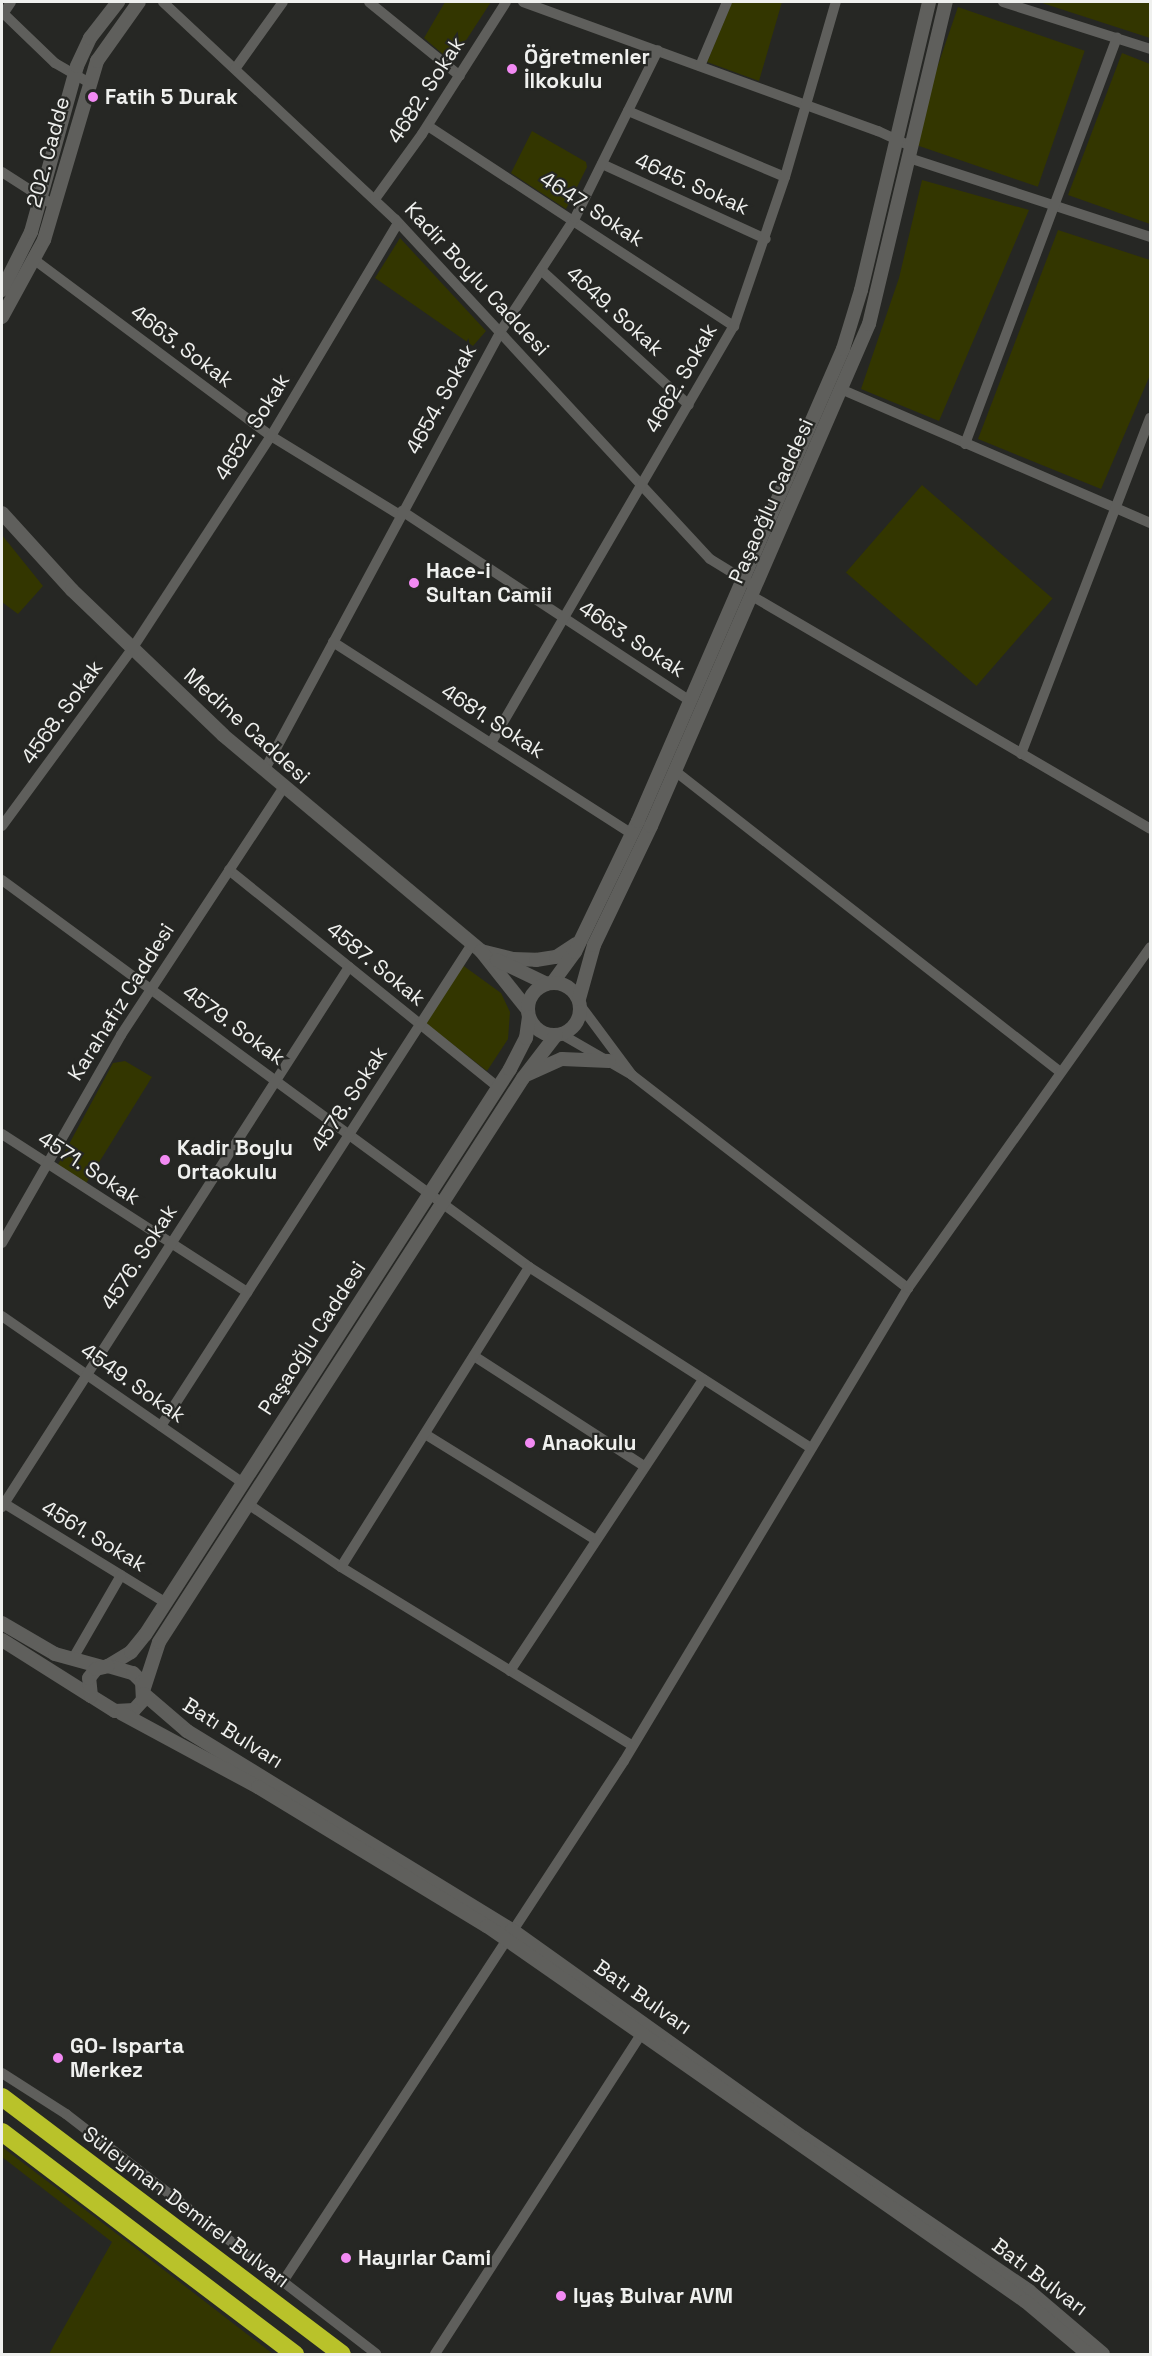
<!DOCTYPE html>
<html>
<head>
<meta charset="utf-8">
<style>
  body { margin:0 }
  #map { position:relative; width:1152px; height:2356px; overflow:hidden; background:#262724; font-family:"Space Grotesk",sans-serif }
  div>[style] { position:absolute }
  .green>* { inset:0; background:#333600; transform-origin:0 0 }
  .street>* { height:10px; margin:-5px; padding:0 5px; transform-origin:5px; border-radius:5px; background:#5f5f5c }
  .secondary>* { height:14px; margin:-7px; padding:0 7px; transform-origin:7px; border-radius:7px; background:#5f5f5c }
  .secondary>.ring { margin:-7px; padding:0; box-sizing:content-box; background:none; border:14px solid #5f5f5c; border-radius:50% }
  .highway>* { height:18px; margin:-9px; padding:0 9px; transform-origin:9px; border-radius:9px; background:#b9c22a }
  .dots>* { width:16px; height:16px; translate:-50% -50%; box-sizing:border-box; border:3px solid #262724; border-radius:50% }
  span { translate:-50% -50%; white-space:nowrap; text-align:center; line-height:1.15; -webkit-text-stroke:4.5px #262724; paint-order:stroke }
  .poi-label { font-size:21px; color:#eff0ee; font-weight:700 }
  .left { translate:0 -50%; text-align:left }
  .street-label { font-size:21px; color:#eff0ee }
  .frame { position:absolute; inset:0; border:3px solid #eff0ee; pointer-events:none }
</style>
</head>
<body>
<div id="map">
  <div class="green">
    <div style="clip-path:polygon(445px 2px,491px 2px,452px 62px,424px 38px)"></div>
    <div style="clip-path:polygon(732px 2px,782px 2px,759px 81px,707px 62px)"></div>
    <div style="clip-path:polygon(1039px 2px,1150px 2px,1150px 38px)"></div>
    <div style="left:958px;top:7px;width:134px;height:144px;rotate:19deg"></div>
    <div style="clip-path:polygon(1122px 53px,1150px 64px,1150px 224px,1068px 195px)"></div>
    <div style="clip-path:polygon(532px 131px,586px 162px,587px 167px,566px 209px,511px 173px)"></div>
    <div style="clip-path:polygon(922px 180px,1029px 210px,939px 421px,861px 389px,899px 278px)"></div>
    <div style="clip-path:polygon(1058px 230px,1150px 260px,1150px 375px,1101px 489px,978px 439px)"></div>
    <div style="clip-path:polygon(400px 238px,486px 331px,473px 346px,375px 278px)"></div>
    <div style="left:922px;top:485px;width:173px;height:116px;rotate:41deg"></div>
    <div style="clip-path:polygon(2px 535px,43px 586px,18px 614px,2px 602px)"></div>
    <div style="clip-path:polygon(461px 964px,501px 993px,510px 1012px,508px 1039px,487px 1071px,424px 1022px)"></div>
    <div style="clip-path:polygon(125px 1061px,152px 1077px,85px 1185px,55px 1170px,113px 1063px)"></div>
    <div style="clip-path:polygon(2px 2147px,125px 2240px,273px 2354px,49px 2354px,112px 2242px,2px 2157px)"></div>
  </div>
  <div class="street">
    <div style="left:163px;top:2px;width:318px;rotate:43.1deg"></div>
    <div style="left:395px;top:219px;width:463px;rotate:47.2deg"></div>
    <div style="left:710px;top:559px;width:46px;rotate:31.6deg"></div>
    <div style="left:369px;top:2px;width:117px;rotate:39.1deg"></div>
    <div style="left:523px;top:2px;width:378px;rotate:20deg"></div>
    <div style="left:878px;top:131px;width:38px;rotate:25deg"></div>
    <div style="left:1003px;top:2px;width:154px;rotate:17.7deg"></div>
    <div style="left:2px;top:12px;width:74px;rotate:43.9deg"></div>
    <div style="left:55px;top:63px;width:39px;rotate:30deg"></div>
    <div style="left:3px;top:14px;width:14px;rotate:-56deg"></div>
    <div style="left:700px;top:66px;width:69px;rotate:-67.1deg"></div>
    <div style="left:235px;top:69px;width:82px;rotate:-54.4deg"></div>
    <div style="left:628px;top:111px;width:170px;rotate:22.8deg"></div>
    <div style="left:428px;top:126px;width:366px;rotate:33.2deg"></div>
    <div style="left:909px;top:158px;width:254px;rotate:18.1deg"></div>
    <div style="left:602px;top:164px;width:180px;rotate:24.6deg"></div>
    <div style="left:2px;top:172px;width:63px;rotate:32.7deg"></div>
    <div style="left:375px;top:199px;width:80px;rotate:-54.1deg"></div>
    <div style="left:422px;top:134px;width:156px;rotate:-57.5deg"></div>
    <div style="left:36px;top:261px;width:293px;rotate:36.7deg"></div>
    <div style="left:271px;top:436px;width:151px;rotate:31.5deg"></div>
    <div style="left:541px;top:270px;width:200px;rotate:42.4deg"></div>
    <div style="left:843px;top:390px;width:335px;rotate:23.4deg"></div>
    <div style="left:965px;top:444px;width:434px;rotate:-69.5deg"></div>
    <div style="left:402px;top:511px;width:345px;rotate:33.4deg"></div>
    <div style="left:752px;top:596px;width:461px;rotate:30.3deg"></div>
    <div style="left:333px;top:642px;width:355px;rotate:32.7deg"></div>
    <div style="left:491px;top:743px;width:483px;rotate:-59.8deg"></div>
    <div style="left:734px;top:326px;width:157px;rotate:-71.1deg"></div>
    <div style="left:785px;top:177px;width:182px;rotate:-73.8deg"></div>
    <div style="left:1021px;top:754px;width:360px;rotate:-69deg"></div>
    <div style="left:264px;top:771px;width:498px;rotate:-61.7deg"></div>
    <div style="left:500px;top:332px;width:136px;rotate:-56.7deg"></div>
    <div style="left:575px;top:218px;width:187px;rotate:-63.7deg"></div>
    <div style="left:675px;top:771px;width:489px;rotate:38deg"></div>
    <div style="left:2px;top:826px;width:220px;rotate:-53.7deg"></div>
    <div style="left:132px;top:649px;width:254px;rotate:-56.9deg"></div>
    <div style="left:271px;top:436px;width:248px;rotate:-59.2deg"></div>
    <div style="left:229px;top:870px;width:346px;rotate:38.9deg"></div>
    <div style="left:2px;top:880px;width:654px;rotate:36.29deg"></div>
    <div style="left:529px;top:1267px;width:335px;rotate:32.7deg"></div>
    <div style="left:561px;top:1034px;width:82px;rotate:30deg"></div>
    <div style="left:632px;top:1075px;width:87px;rotate:-126.6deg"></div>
    <div style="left:632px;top:1075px;width:349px;rotate:37.7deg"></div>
    <div style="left:2px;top:1134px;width:292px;rotate:32.8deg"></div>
    <div style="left:2px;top:1243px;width:240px;rotate:-60.2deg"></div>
    <div style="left:121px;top:1035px;width:295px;rotate:-56.7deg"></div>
    <div style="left:2px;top:1316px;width:293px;rotate:34.7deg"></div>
    <div style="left:474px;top:1356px;width:202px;rotate:32.9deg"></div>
    <div style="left:161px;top:1426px;width:574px;rotate:-57.17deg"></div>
    <div style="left:425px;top:1434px;width:201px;rotate:31.8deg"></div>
    <div style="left:2px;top:1502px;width:193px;rotate:31.6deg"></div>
    <div style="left:248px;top:1504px;width:112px;rotate:34.1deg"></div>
    <div style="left:341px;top:1567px;width:342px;rotate:31.5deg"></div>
    <div style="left:2px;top:1507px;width:642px;rotate:-57.28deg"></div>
    <div style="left:341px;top:1567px;width:354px;rotate:-57.9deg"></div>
    <div style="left:72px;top:1660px;width:98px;rotate:-60deg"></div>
    <div style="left:510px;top:1671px;width:350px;rotate:-56.5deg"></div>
    <div style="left:2px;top:2073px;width:76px;rotate:32.6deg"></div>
    <div style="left:66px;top:2114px;width:392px;rotate:37.7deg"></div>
    <div style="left:282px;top:2283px;width:624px;rotate:-56.77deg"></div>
    <div style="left:624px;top:1761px;width:552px;rotate:-59.02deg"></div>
    <div style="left:908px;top:1288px;width:418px;rotate:-54.6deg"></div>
    <div style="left:435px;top:2354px;width:381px;rotate:-57.2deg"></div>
  </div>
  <div class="secondary">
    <div style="left:2px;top:290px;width:65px;rotate:-63.4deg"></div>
    <div style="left:31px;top:232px;width:172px;rotate:-74.5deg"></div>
    <div style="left:77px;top:66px;width:31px;rotate:-65deg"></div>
    <div style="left:90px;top:38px;width:46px;rotate:-52.1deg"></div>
    <div style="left:2px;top:317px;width:88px;rotate:-61.4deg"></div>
    <div style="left:44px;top:240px;width:187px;rotate:-73.5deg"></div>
    <div style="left:97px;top:61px;width:72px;rotate:-54.6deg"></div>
    <div style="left:2px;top:513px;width:104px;rotate:47.7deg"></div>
    <div style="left:72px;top:590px;width:209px;rotate:43.8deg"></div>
    <div style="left:223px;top:735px;width:336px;rotate:39.9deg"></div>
    <div style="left:481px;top:951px;width:33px;rotate:14deg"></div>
    <div style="left:513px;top:959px;width:23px;rotate:2deg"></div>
    <div style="left:536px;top:960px;width:20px;rotate:-9deg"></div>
    <div style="left:556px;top:957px;width:24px;rotate:-33deg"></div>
    <div style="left:481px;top:951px;width:75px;rotate:51.5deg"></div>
    <div style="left:497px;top:960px;width:55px;rotate:25.6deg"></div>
    <div style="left:553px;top:982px;width:37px;rotate:-54deg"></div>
    <div style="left:575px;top:952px;width:145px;rotate:-64.3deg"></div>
    <div style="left:638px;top:821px;width:515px;rotate:-66.52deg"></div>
    <div style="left:843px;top:349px;width:62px;rotate:-73deg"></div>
    <div style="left:861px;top:290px;width:296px;rotate:-76.7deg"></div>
    <div class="ring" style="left:528px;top:983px;width:38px;height:38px"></div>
    <div style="left:579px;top:999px;width:56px;rotate:-74.5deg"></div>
    <div style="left:594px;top:945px;width:132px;rotate:-64.4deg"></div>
    <div style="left:651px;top:826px;width:547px;rotate:-66.53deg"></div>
    <div style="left:869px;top:324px;width:331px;rotate:-76.6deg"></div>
    <div style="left:528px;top:1074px;width:37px;rotate:-24deg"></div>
    <div style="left:562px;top:1059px;width:47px;rotate:2.4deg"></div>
    <div style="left:2px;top:1623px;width:61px;rotate:30.3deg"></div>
    <div style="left:55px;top:1654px;width:49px;rotate:15.5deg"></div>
    <div style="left:2px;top:1640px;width:105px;rotate:32.2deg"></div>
    <div style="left:108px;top:1666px;width:27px;rotate:-31deg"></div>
    <div style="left:131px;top:1652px;width:22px;rotate:-51deg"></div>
    <div style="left:145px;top:1635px;width:673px;rotate:-57.18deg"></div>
    <div style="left:510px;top:1069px;width:35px;rotate:-63deg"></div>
    <div style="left:526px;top:1038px;width:21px;rotate:-82deg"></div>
    <div style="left:108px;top:1666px;width:26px;rotate:16deg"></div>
    <div style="left:133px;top:1673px;width:13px;rotate:45deg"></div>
    <div style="left:142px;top:1682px;width:18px;rotate:87deg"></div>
    <div style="left:143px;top:1700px;width:13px;rotate:132deg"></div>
    <div style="left:134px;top:1710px;width:19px;rotate:177deg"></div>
    <div style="left:115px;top:1711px;width:28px;rotate:-148deg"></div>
    <div style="left:91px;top:1696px;width:18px;rotate:-96deg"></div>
    <div style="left:89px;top:1678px;width:11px;rotate:-52deg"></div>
    <div style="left:96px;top:1669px;width:12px;rotate:-14deg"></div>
    <div style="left:144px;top:1688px;width:48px;rotate:-71.9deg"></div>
    <div style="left:159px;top:1642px;width:671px;rotate:-57.16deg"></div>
    <div style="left:523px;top:1078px;width:54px;rotate:-52.5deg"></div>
    <div style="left:144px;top:1694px;width:57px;rotate:40.7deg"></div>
    <div style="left:187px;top:1731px;width:381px;rotate:31.5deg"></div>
    <div style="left:512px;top:1930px;width:359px;rotate:35.5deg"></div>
    <div style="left:804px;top:2138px;width:272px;rotate:34.2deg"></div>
    <div style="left:1029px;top:2291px;width:97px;rotate:40.4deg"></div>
    <div style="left:121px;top:1713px;width:156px;rotate:28.4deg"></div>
    <div style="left:258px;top:1787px;width:268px;rotate:31.3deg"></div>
    <div style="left:487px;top:1926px;width:656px;rotate:34.88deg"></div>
    <div style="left:1025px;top:2301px;width:82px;rotate:40.1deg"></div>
  </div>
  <div class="highway">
    <div style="left:2px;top:2097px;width:426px;rotate:37.1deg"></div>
    <div style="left:2px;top:2132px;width:368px;rotate:37.2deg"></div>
  </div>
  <div class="dots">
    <div style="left:512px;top:69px;background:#f28af3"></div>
    <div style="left:93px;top:97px;background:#f28af3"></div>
    <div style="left:414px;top:583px;background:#f28af3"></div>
    <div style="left:165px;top:1160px;background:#f28af3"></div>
    <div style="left:530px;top:1443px;background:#f28af3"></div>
    <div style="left:58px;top:2058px;background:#f28af3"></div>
    <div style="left:346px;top:2258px;background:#f28af3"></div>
    <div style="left:561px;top:2296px;background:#f28af3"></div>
  </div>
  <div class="poi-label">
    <span class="left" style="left:524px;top:69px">Öğretmenler<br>İlkokulu</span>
    <span class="left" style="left:105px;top:97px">Fatih 5 Durak</span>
    <span class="left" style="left:426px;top:583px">Hace-i<br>Sultan Camii</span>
    <span class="left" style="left:177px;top:1160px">Kadir Boylu<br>Ortaokulu</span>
    <span class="left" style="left:542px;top:1443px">Anaokulu</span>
    <span class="left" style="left:70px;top:2058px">GO- Isparta<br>Merkez</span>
    <span class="left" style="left:358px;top:2258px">Hayırlar Cami</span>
    <span class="left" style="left:573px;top:2296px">Iyaş Bulvar AVM</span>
  </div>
  <div class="street-label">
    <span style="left:426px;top:90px;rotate:-57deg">4682. Sokak</span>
    <span style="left:48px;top:152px;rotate:-75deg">202. Cadde</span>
    <span style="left:692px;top:184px;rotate:24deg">4645. Sokak</span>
    <span style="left:592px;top:209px;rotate:33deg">4647. Sokak</span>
    <span style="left:477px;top:279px;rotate:47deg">Kadir Boylu Caddesi</span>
    <span style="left:615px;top:311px;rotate:42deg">4649. Sokak</span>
    <span style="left:182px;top:346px;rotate:37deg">4663. Sokak</span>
    <span style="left:681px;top:378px;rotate:-60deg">4662. Sokak</span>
    <span style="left:441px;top:399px;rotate:-61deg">4654. Sokak</span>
    <span style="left:252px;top:427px;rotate:-58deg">4652. Sokak</span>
    <span style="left:771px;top:501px;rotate:-66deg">Paşaoğlu Caddesi</span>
    <span style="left:632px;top:639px;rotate:33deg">4663. Sokak</span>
    <span style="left:62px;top:712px;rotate:-54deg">4568. Sokak</span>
    <span style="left:493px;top:721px;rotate:33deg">4681. Sokak</span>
    <span style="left:247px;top:726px;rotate:42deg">Medine Caddesi</span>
    <span style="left:376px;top:964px;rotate:39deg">4587. Sokak</span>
    <span style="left:121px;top:1002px;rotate:-58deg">Karahafız Caddesi</span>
    <span style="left:234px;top:1025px;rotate:36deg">4579. Sokak</span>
    <span style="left:349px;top:1099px;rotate:-57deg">4578. Sokak</span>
    <span style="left:89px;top:1168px;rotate:33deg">4571. Sokak</span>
    <span style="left:139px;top:1257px;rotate:-57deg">4576. Sokak</span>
    <span style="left:312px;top:1338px;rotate:-57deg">Paşaoğlu Caddesi</span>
    <span style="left:133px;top:1383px;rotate:35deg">4549. Sokak</span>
    <span style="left:94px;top:1536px;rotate:31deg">4561. Sokak</span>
    <span style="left:233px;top:1733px;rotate:32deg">Batı Bulvarı</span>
    <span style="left:643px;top:1997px;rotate:35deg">Batı Bulvarı</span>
    <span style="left:186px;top:2207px;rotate:37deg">Süleyman Demirel Bulvarı</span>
    <span style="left:1040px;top:2277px;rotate:37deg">Batı Bulvarı</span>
  </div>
  <div class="frame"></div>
</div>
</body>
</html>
